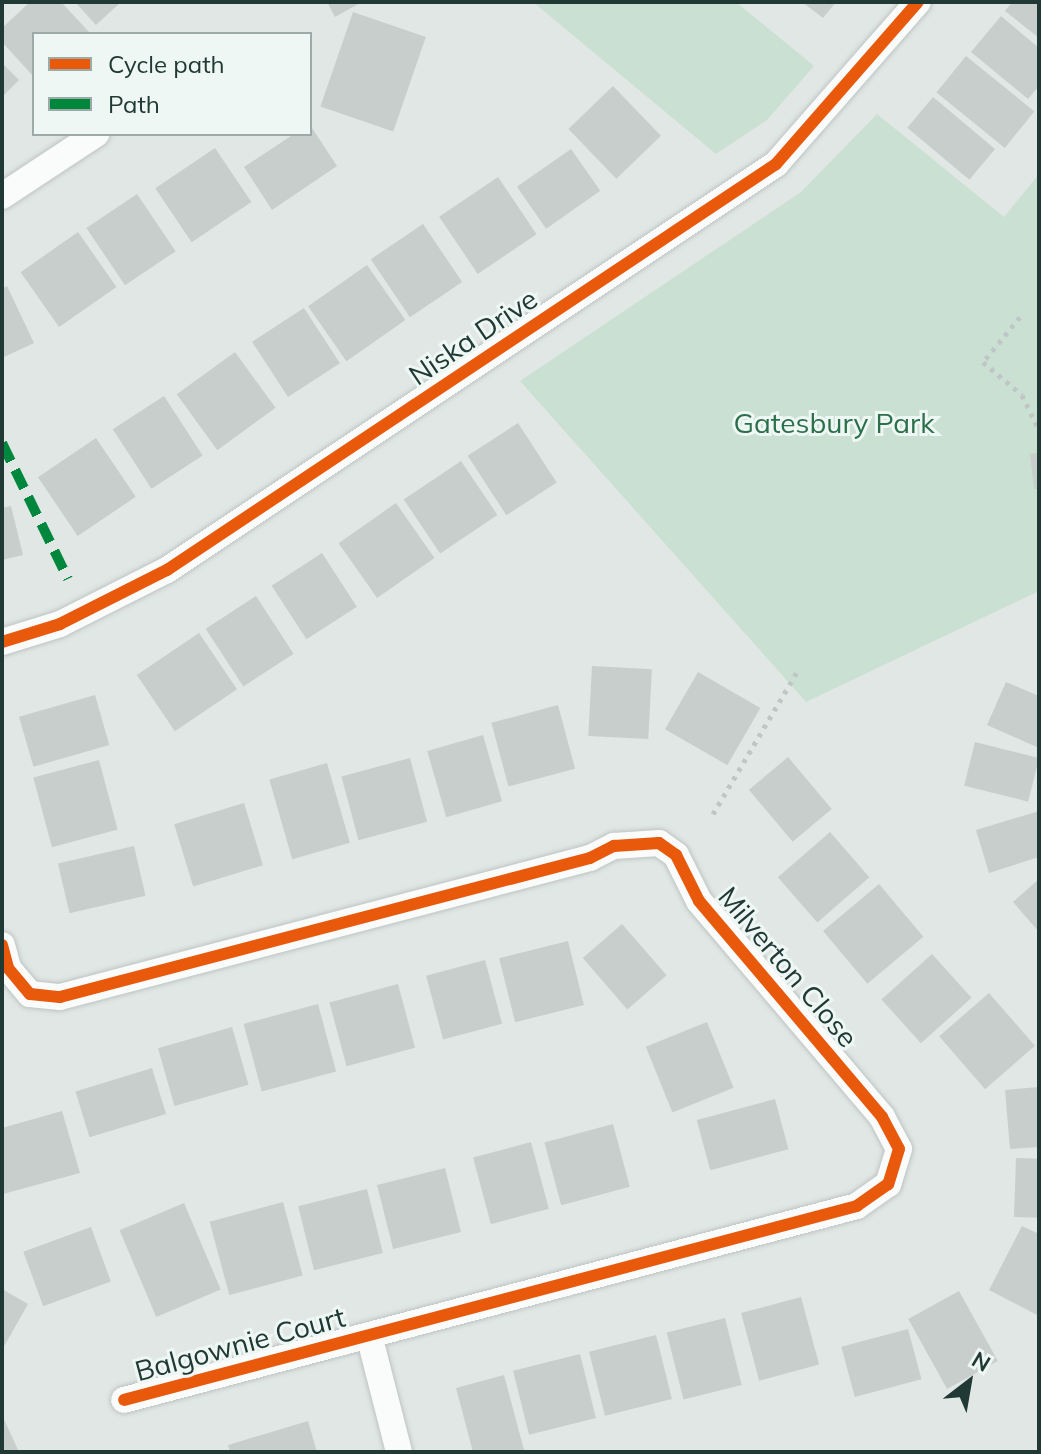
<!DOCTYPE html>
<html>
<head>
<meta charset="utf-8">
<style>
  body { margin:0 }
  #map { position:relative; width:1041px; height:1454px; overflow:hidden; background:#e1e7e5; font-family:Mulish,sans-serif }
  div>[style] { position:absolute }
  .green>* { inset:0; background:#cae0d3 }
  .building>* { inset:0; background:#c8cecc; transform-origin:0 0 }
  .path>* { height:5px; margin-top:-2.5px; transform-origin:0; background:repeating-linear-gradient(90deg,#bfc7c6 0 4px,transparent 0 10px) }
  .roads { filter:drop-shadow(0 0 2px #bec4c2) drop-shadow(0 0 2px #bec4c2) }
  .minor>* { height:26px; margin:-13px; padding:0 13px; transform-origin:13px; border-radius:13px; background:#fafbfb }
  .quiet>* { height:10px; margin-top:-5px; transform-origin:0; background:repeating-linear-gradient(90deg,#00873e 0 20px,transparent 0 30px) }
  .cycleway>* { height:12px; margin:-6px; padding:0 6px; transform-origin:6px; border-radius:6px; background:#e8590c }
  span { translate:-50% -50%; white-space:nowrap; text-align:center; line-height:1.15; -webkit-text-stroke:6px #eef7f3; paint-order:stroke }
  .street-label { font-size:28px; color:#203934 }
  .park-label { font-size:28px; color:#2b6f4b }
  .frame { position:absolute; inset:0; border:4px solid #203934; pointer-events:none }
  .legend { position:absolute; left:32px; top:32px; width:280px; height:104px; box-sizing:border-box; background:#eef7f3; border:2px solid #9caba7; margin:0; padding:10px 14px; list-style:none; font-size:24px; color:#203934 }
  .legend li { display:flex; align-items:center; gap:16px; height:40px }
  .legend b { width:40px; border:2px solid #9caba7 }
  .north { position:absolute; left:929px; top:1342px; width:80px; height:80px; -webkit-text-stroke:6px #eef7f3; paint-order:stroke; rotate:31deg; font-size:22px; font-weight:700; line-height:32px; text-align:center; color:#203934 }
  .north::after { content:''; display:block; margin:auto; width:28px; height:36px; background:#203934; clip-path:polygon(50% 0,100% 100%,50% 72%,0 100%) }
</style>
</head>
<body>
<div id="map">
  <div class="green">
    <div style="clip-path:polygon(533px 2px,736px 2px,814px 66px,767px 120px,716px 154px)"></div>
    <div style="clip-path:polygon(877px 114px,1004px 217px,1039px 174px,1039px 591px,806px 702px,520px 381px,801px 192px)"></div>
  </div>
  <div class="building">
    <div style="clip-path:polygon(30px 2px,61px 2px,91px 34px,34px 34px,34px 77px,2px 42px,2px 28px)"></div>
    <div style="clip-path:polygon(75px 2px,121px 2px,96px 25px)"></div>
    <div style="clip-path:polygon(327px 2px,362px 2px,335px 17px)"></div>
    <div style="clip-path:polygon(802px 2px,836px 2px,823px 18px)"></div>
    <div style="clip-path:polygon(1012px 2px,1039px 2px,1039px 38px,1005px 11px)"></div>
    <div style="left:353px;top:12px;width:77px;height:100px;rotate:19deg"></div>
    <div style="clip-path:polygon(1001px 16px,1039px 48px,1039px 86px,1028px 99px,971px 52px)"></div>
    <div style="left:966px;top:56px;width:88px;height:47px;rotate:39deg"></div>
    <div style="clip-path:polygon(2px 63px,19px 80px,2px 97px)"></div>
    <div style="left:613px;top:86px;width:69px;height:62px;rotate:46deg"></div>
    <div style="left:933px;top:97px;width:81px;height:40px;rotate:40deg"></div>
    <div style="clip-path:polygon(310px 125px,337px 166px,272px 210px,244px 167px,294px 134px,310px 134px)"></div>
    <div style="left:215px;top:148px;width:65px;height:72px;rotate:56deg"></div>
    <div style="left:571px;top:149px;width:51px;height:66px;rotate:55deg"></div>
    <div style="left:498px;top:177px;width:69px;height:71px;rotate:56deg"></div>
    <div style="left:137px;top:194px;width:69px;height:61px;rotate:56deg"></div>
    <div style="left:423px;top:224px;width:70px;height:63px;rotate:56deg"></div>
    <div style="left:78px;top:232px;width:67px;height:70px;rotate:55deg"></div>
    <div style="left:367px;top:265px;width:67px;height:72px;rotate:55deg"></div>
    <div style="clip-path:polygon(7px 286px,34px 343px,2px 358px,2px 289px)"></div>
    <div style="left:304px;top:308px;width:66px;height:62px;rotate:57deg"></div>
    <div style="left:235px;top:352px;width:69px;height:72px;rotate:54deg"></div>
    <div style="left:164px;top:396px;width:71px;height:61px;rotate:57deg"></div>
    <div style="left:518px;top:423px;width:71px;height:60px;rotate:57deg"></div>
    <div style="left:96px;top:438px;width:71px;height:70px;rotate:56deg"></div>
    <div style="clip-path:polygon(1039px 453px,1039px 489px,1034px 489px,1030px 454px)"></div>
    <div style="left:461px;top:461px;width:65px;height:69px;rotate:56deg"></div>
    <div style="left:396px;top:503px;width:67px;height:70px;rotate:55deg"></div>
    <div style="clip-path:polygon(11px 506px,23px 555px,2px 560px,2px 508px)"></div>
    <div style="left:322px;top:553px;width:64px;height:60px;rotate:57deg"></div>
    <div style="left:256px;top:596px;width:69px;height:60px;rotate:57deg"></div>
    <div style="left:199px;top:633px;width:68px;height:75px;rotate:56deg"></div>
    <div style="left:592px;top:666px;width:60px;height:70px;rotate:3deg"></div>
    <div style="left:698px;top:672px;width:72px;height:66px;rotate:30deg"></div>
    <div style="clip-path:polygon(1006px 682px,1039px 696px,1039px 748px,987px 725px)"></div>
    <div style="left:95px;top:695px;width:52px;height:79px;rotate:74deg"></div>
    <div style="left:558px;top:705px;width:66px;height:69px;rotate:75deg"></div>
    <div style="left:483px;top:735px;width:69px;height:58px;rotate:74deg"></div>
    <div style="left:975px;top:742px;width:66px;height:45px;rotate:14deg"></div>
    <div style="left:788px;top:757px;width:68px;height:51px;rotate:50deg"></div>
    <div style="left:410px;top:758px;width:66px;height:71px;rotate:75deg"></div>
    <div style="left:99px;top:760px;width:72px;height:68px;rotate:75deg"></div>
    <div style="left:327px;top:763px;width:83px;height:60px;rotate:74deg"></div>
    <div style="left:244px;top:803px;width:65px;height:73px;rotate:73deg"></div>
    <div style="clip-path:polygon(1039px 811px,1039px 857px,989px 873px,976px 830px)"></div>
    <div style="left:830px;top:832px;width:60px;height:69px;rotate:49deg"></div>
    <div style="left:134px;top:846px;width:51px;height:78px;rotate:77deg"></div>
    <div style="clip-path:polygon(1039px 879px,1039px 932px,1013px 902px)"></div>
    <div style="left:879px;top:884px;width:69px;height:73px;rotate:50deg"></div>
    <div style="left:622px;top:924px;width:68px;height:52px;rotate:49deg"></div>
    <div style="left:568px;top:941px;width:66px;height:71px;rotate:76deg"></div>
    <div style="left:932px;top:954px;width:59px;height:68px;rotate:48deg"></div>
    <div style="left:485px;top:960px;width:66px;height:61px;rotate:75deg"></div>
    <div style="left:398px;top:984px;width:66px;height:71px;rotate:75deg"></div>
    <div style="left:989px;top:993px;width:70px;height:66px;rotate:49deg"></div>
    <div style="left:318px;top:1004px;width:70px;height:77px;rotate:75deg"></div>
    <div style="left:707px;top:1022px;width:71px;height:66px;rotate:68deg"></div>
    <div style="left:232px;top:1027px;width:60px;height:77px;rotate:74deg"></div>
    <div style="left:152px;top:1068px;width:48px;height:80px;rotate:73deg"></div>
    <div style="clip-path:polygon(1039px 1087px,1039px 1147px,1010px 1149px,1005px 1090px)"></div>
    <div style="left:775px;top:1099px;width:52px;height:81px;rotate:75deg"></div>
    <div style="clip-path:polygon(62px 1111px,80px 1173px,3px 1194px,2px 1128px)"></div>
    <div style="left:613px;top:1124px;width:65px;height:71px;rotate:75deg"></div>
    <div style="left:531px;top:1142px;width:69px;height:60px;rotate:75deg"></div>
    <div style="left:1016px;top:1158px;width:23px;height:59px;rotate:2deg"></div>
    <div style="left:445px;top:1168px;width:66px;height:70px;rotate:76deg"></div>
    <div style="left:367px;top:1189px;width:66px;height:71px;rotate:76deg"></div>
    <div style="left:283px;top:1202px;width:76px;height:76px;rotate:75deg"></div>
    <div style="left:184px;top:1203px;width:94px;height:70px;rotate:67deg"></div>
    <div style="clip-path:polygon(1022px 1226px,1039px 1234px,1039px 1316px,989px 1290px)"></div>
    <div style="left:91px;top:1227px;width:58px;height:72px;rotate:70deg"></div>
    <div style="clip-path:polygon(2px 1289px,28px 1304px,2px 1350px)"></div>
    <div style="left:959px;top:1291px;width:80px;height:58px;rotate:61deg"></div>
    <div style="left:801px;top:1297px;width:70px;height:62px;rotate:75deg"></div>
    <div style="left:725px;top:1318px;width:69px;height:60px;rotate:76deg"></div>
    <div style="left:908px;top:1329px;width:52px;height:69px;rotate:75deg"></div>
    <div style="left:656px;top:1335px;width:66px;height:69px;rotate:76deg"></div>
    <div style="left:580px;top:1354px;width:66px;height:69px;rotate:76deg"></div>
    <div style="clip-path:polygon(504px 1375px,524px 1450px,473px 1452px,456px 1388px)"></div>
    <div style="clip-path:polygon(2px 1415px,19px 1452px,2px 1452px)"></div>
    <div style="clip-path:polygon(308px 1421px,317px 1452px,230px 1452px,228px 1445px)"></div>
  </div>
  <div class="path">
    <div style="left:1020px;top:317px;width:58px;rotate:129.4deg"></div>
    <div style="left:983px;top:362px;width:51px;rotate:40.2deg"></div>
    <div style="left:1022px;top:395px;width:39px;rotate:64deg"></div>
    <div style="left:713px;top:814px;width:167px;rotate:-59.4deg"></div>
  </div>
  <div class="roads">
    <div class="minor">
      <div style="left:2px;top:196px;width:113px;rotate:-33.4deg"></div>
      <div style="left:2px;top:642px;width:61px;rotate:-17.2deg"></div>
      <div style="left:60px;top:624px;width:120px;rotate:-26.8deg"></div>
      <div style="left:167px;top:570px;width:732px;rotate:-33.69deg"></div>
      <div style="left:776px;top:164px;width:215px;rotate:-48.8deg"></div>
      <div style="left:2px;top:945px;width:24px;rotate:75deg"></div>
      <div style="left:8px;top:968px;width:34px;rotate:50deg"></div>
      <div style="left:30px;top:994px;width:30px;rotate:6deg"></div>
      <div style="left:60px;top:997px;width:548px;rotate:-14.7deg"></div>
      <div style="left:590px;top:858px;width:27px;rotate:-27deg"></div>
      <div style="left:614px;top:846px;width:45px;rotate:-3.8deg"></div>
      <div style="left:659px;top:843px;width:21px;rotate:35deg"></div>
      <div style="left:676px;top:855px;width:51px;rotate:63.4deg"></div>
      <div style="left:699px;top:901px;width:283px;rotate:49.7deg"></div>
      <div style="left:882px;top:1117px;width:36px;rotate:62deg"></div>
      <div style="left:899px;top:1149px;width:37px;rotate:107deg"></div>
      <div style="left:888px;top:1184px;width:38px;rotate:145deg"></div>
      <div style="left:857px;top:1206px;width:758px;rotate:165.18deg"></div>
      <div style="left:369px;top:1335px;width:121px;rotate:75.6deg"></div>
    </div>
  </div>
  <div class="quiet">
    <div style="left:2px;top:443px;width:151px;rotate:64.1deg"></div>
  </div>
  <div class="cycleway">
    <div style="left:2px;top:642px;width:61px;rotate:-17.2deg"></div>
    <div style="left:60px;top:624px;width:120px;rotate:-26.8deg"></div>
    <div style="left:167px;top:570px;width:732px;rotate:-33.69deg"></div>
    <div style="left:776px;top:164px;width:215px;rotate:-48.8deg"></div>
    <div style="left:2px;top:945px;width:24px;rotate:75deg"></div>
    <div style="left:8px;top:968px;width:34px;rotate:50deg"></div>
    <div style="left:30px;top:994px;width:30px;rotate:6deg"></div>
    <div style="left:60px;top:997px;width:548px;rotate:-14.7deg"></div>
    <div style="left:590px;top:858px;width:27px;rotate:-27deg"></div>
    <div style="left:614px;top:846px;width:45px;rotate:-3.8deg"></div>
    <div style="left:659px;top:843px;width:21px;rotate:35deg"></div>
    <div style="left:676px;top:855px;width:51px;rotate:63.4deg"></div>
    <div style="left:699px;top:901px;width:283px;rotate:49.7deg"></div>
    <div style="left:882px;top:1117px;width:36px;rotate:62deg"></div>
    <div style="left:899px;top:1149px;width:37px;rotate:107deg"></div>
    <div style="left:888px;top:1184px;width:38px;rotate:145deg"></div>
    <div style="left:857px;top:1206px;width:758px;rotate:165.18deg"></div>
  </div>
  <div class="street-label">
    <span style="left:473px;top:337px;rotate:-34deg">Niska Drive</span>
    <span style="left:788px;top:967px;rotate:50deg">Milverton Close</span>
    <span style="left:240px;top:1344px;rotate:-15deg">Balgownie Court</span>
  </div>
  <div class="park-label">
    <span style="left:834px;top:423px">Gatesbury Park</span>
  </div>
  <div class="frame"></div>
  <ul class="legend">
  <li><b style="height:10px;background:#e8590c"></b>Cycle path</li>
  <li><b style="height:10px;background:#00873e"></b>Path</li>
  </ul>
  <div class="north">N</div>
</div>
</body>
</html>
